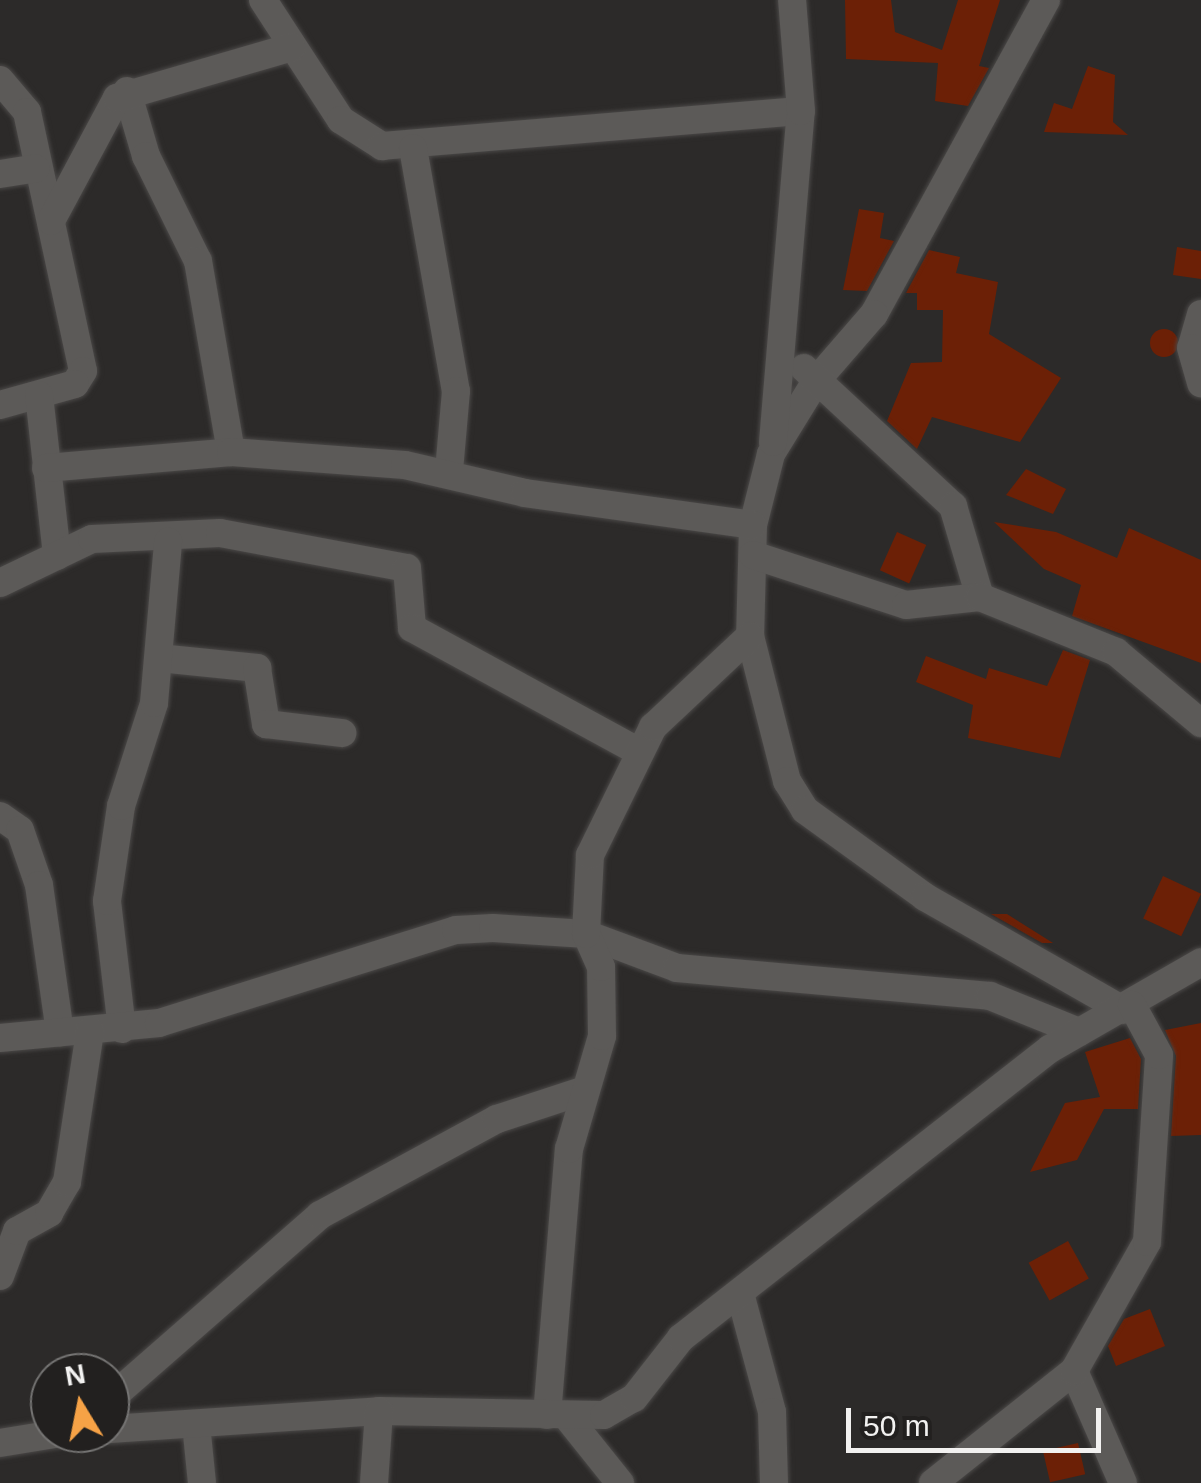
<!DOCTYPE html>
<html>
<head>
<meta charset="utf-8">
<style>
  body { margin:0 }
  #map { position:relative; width:1201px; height:1483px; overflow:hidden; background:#2c2a29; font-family:Arial,sans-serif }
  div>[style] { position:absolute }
  .building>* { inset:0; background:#6c2006; transform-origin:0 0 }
  .round { border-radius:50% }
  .roads { filter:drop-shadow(0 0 2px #4a4847) drop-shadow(0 0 2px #4a4847) }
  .minor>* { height:28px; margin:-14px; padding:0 14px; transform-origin:14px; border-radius:14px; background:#5c5a58 }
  span { translate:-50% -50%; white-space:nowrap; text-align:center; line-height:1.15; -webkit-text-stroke:10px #22201f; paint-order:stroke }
  .north { position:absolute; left:30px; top:1353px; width:100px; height:100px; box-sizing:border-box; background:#22201f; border:2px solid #757473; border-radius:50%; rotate:350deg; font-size:28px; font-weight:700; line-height:40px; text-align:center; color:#f2f1f0 }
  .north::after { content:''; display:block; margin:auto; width:35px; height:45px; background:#f6a246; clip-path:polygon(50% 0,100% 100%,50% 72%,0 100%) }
  .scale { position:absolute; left:846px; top:1408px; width:255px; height:45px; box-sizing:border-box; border:5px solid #f2f1f0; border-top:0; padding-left:12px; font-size:30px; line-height:35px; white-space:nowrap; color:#f2f1f0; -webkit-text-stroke:8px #22201f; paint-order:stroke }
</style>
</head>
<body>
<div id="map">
  <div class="building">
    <div style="clip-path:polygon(845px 0,891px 0,895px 32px,942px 50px,958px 0,1000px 0,979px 66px,989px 68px,968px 106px,935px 101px,938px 63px,846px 59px)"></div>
    <div style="clip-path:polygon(1088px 66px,1115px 75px,1113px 122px,1128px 135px,1044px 132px,1054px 103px,1072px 109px)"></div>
    <div style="clip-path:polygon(859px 209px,884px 213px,880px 238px,894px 241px,867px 291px,843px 290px)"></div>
    <div style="clip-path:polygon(1177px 247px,1201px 251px,1201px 279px,1173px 275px)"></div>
    <div style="clip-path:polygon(929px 250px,960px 257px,956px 273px,998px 282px,989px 334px,1061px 378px,1020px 442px,932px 417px,917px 449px,887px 421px,911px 363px,942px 362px,943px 310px,917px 310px,917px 293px,906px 293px)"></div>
    <div class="round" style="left:1150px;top:329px;width:28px;height:28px"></div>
    <div style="clip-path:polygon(1026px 469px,1066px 489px,1053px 514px,1006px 495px)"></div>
    <div style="clip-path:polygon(994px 522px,1056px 532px,1117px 558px,1129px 528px,1201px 560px,1201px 663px,1072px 616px,1081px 585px,1044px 569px)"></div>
    <div style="left:897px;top:532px;width:32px;height:42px;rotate:24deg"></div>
    <div style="clip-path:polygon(1063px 650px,1090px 660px,1060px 758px,968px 738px,973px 705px,916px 682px,926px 656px,986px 679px,989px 668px,1047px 686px)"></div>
    <div style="left:1163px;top:876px;width:42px;height:47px;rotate:25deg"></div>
    <div style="clip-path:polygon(991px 914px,1007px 914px,1053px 943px,1042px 943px)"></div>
    <div style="clip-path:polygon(1201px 1023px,1201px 1135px,1171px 1136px,1176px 1056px,1165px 1030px)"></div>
    <div style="clip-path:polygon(1130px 1038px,1141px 1059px,1138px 1109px,1104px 1109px,1077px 1160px,1030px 1172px,1065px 1103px,1100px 1097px,1085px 1052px)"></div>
    <div style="left:1068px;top:1241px;width:43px;height:45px;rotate:61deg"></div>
    <div style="clip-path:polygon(1150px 1309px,1165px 1346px,1116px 1366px,1108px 1346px,1124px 1319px)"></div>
    <div style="left:1078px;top:1443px;width:32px;height:36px;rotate:77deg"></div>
  </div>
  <div class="roads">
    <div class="minor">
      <div style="left:263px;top:0;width:143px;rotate:57deg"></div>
      <div style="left:341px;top:120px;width:49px;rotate:32.4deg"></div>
      <div style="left:382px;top:146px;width:420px;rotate:-4.8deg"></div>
      <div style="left:1046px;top:0;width:358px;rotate:118.7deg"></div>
      <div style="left:874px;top:314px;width:89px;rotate:130.9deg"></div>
      <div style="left:816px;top:381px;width:86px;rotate:121.7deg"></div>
      <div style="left:771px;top:454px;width:73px;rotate:104.2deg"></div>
      <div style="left:753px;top:525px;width:111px;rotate:91.5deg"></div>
      <div style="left:750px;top:636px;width:150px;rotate:75.7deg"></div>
      <div style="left:787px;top:781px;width:34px;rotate:58deg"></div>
      <div style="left:805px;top:810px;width:148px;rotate:35.9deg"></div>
      <div style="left:925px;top:897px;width:228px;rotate:29.7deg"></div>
      <div style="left:0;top:80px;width:42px;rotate:49.8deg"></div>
      <div style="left:27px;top:112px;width:265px;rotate:77.8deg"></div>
      <div style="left:83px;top:371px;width:15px;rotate:122deg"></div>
      <div style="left:75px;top:384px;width:78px;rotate:164.4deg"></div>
      <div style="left:127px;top:91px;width:68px;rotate:73.7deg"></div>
      <div style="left:146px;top:156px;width:117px;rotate:63.7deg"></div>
      <div style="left:198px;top:261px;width:194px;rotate:80.2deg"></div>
      <div style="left:413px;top:148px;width:247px;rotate:80deg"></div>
      <div style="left:456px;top:391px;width:80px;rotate:95deg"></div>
      <div style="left:0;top:174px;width:36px;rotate:-9deg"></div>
      <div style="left:51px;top:221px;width:140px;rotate:-61.8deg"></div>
      <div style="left:117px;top:98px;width:182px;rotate:-16.2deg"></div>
      <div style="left:1201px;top:314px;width:35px;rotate:106deg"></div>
      <div style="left:1191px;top:348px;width:37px;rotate:74deg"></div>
      <div style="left:804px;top:368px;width:203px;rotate:42.8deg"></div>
      <div style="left:953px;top:506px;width:95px;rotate:73.5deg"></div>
      <div style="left:39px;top:395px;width:162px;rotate:83.6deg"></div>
      <div style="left:773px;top:442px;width:332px;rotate:-85.2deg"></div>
      <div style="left:801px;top:111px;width:111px;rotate:-94.6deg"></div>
      <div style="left:46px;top:468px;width:186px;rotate:-4.9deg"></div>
      <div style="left:231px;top:452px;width:174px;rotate:4.3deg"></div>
      <div style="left:405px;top:465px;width:123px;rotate:13.1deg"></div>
      <div style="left:525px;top:493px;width:230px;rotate:8deg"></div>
      <div style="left:753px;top:555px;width:161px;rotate:18.1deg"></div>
      <div style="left:906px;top:605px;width:74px;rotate:-6.2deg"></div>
      <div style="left:980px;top:597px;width:147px;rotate:22deg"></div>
      <div style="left:1116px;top:652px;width:111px;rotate:39.9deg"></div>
      <div style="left:0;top:583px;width:102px;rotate:-25.6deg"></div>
      <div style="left:92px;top:539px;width:128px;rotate:-2.7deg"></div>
      <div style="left:220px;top:533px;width:190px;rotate:10.6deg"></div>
      <div style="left:407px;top:568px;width:60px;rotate:85.2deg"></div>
      <div style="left:412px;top:628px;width:257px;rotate:28.6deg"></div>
      <div style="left:159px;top:658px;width:99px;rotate:5.8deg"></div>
      <div style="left:257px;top:668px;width:57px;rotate:80.9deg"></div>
      <div style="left:266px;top:724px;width:77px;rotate:6.8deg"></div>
      <div style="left:0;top:816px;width:24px;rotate:35deg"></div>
      <div style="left:20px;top:830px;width:58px;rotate:70.9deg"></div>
      <div style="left:39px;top:885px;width:149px;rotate:81.9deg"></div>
      <div style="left:122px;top:1029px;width:129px;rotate:-96.7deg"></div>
      <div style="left:107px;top:901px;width:96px;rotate:-81.6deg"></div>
      <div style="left:121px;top:806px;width:108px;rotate:-72.2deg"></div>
      <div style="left:154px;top:703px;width:162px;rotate:-85deg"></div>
      <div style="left:0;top:1038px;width:160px;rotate:-5.4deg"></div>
      <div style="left:159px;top:1023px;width:311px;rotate:-17.4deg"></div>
      <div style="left:456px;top:930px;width:37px;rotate:-3deg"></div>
      <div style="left:493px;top:928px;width:93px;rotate:3.7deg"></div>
      <div style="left:586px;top:934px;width:97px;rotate:20.5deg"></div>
      <div style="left:677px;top:968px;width:314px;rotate:5.1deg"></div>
      <div style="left:990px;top:996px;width:96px;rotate:22deg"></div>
      <div style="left:0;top:1276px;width:48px;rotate:-69.3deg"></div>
      <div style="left:17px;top:1231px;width:37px;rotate:-29deg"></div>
      <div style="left:49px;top:1213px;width:36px;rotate:-60deg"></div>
      <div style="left:67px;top:1182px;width:153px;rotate:-81.3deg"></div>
      <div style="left:741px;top:1297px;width:119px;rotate:74.9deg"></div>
      <div style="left:772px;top:1412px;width:71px;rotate:88.4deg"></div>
      <div style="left:1074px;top:1371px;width:122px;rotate:66.4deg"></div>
      <div style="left:110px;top:1399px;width:279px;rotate:-41.2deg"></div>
      <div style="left:320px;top:1215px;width:201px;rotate:-28.5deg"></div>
      <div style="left:497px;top:1119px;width:93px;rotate:-18.2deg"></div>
      <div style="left:547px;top:1415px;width:267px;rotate:-85.3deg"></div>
      <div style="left:569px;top:1149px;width:118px;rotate:-73.7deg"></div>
      <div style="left:602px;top:1036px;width:69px;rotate:-90.8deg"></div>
      <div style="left:601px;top:967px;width:36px;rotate:-114deg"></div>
      <div style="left:586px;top:934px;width:79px;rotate:-87.1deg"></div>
      <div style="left:590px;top:855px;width:143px;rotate:-63.8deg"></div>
      <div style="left:653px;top:727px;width:133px;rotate:-43.2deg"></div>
      <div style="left:568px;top:1418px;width:83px;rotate:51.3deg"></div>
      <div style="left:196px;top:1424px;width:59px;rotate:84.2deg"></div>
      <div style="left:110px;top:1429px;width:270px;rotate:-3.8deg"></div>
      <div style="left:379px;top:1411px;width:225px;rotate:1deg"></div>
      <div style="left:604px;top:1415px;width:34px;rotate:-30deg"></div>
      <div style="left:634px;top:1398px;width:76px;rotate:-51.9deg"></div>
      <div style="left:681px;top:1338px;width:469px;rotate:-38.1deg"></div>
      <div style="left:1050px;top:1049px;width:174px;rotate:-29.9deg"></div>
      <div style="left:0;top:1443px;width:62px;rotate:-9.3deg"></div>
      <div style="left:374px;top:1483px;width:72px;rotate:-86deg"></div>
      <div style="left:933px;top:1483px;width:180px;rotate:-38.5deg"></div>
      <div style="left:1074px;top:1371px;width:148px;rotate:-60.5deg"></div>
      <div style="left:1147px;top:1242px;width:187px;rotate:-86.3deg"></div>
      <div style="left:1159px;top:1055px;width:57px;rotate:-118.4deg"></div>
    </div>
  </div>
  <div class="north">N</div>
  <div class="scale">50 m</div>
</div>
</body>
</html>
